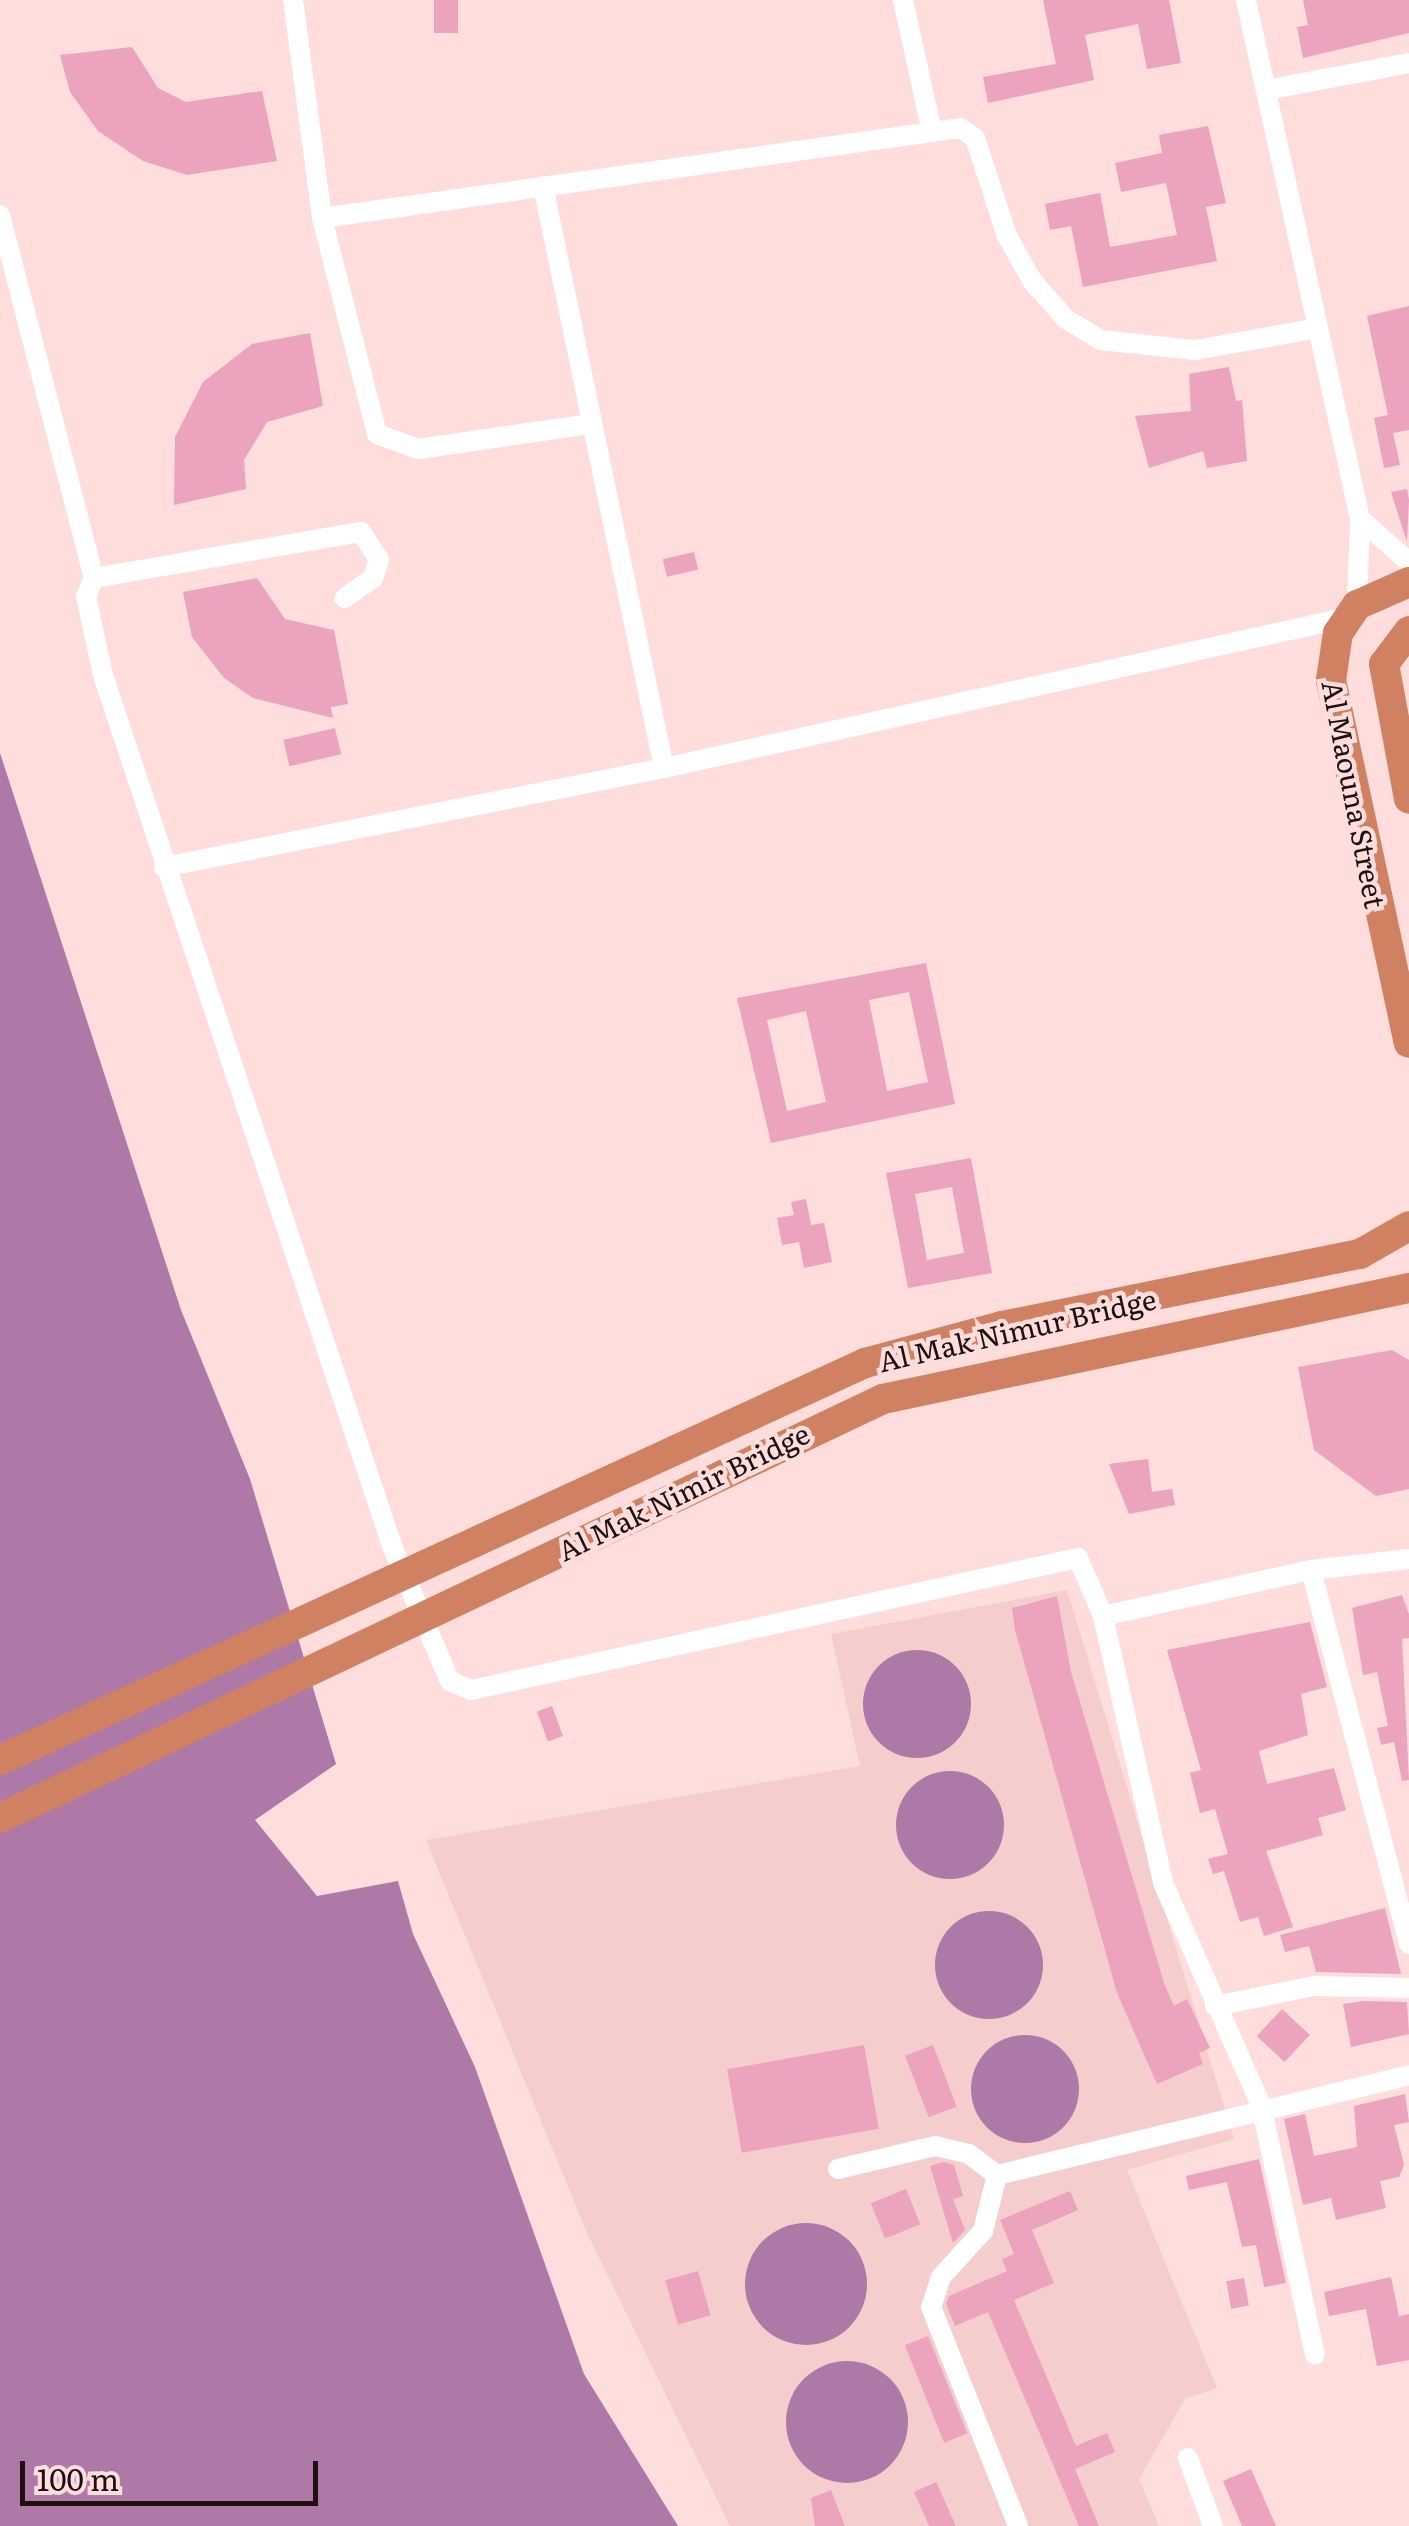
<!DOCTYPE html>
<html>
<head>
<meta charset="utf-8">
<style>
  body { margin:0 }
  #map { position:relative; width:1409px; height:2526px; overflow:hidden; background:#fedddc; font-family:Literata,serif }
  div>[style] { position:absolute }
  .built>* { inset:0; background:#f5cdcd }
  .water>* { inset:0; background:#ae79a7 }
  .round { border-radius:50% }
  .building>* { inset:0; background:#eba3be; transform-origin:0 0 }
  .minor>* { height:20px; margin:-10px; padding:0 10px; transform-origin:10px; border-radius:10px; background:#fff }
  .highway>* { height:30px; margin:-15px; padding:0 15px; transform-origin:15px; border-radius:15px; background:#cf8162 }
  span { translate:-50% -50%; white-space:nowrap; text-align:center; line-height:1.15; -webkit-text-stroke:9px #fedddc; paint-order:stroke }
  .street-label { font-size:28px; color:#1e1010 }
  .scale { position:absolute; left:20px; top:2461px; width:298px; height:45px; box-sizing:border-box; border:5px solid #1e1010; border-top:0; padding-left:12px; font-size:30px; line-height:35px; white-space:nowrap; color:#1e1010; -webkit-text-stroke:8px #fedddc; paint-order:stroke }
</style>
</head>
<body>
<div id="map">
  <div class="built">
    <div style="clip-path:polygon(1067px 1590px,1234px 2139px,1127px 2170px,1217px 2388px,1185px 2399px,1139px 2479px,1159px 2526px,730px 2526px,587px 2233px,426px 1840px,860px 1766px,831px 1634px)"></div>
  </div>
  <div class="water">
    <div style="clip-path:polygon(0 753px,181px 1310px,250px 1479px,336px 1764px,255px 1820px,317px 1896px,398px 1881px,413px 1934px,475px 2067px,584px 2374px,678px 2526px,0 2526px)"></div>
    <div class="round" style="left:863px;top:1650px;width:108px;height:108px"></div>
    <div class="round" style="left:896px;top:1771px;width:108px;height:108px"></div>
    <div class="round" style="left:935px;top:1911px;width:108px;height:108px"></div>
    <div class="round" style="left:971px;top:2035px;width:108px;height:108px"></div>
    <div class="round" style="left:745px;top:2223px;width:122px;height:122px"></div>
    <div class="round" style="left:786px;top:2361px;width:122px;height:122px"></div>
  </div>
  <div class="building">
    <div style="left:434px;top:0;width:24px;height:33px"></div>
    <div style="clip-path:polygon(1043px 0,1169px 0,1181px 63px,1147px 69px,1138px 24px,1085px 35px,1094px 80px,988px 103px,983px 77px,1056px 64px)"></div>
    <div style="clip-path:polygon(1303px 0,1409px 0,1409px 33px,1303px 58px,1297px 27px,1308px 25px)"></div>
    <div style="clip-path:polygon(132px 47px,158px 88px,186px 102px,262px 91px,277px 161px,187px 175px,143px 161px,98px 131px,70px 92px,60px 55px)"></div>
    <div style="clip-path:polygon(1208px 126px,1226px 203px,1206px 207px,1217px 261px,1083px 287px,1071px 226px,1050px 230px,1045px 204px,1100px 193px,1110px 247px,1177px 235px,1166px 183px,1121px 192px,1115px 163px,1162px 153px,1159px 135px)"></div>
    <div style="clip-path:polygon(1409px 306px,1409px 430px,1393px 433px,1400px 465px,1384px 468px,1374px 418px,1388px 415px,1367px 316px)"></div>
    <div style="clip-path:polygon(310px 333px,323px 406px,267px 422px,244px 460px,246px 489px,174px 505px,175px 437px,203px 382px,252px 344px)"></div>
    <div style="clip-path:polygon(1229px 367px,1236px 401px,1242px 400px,1247px 461px,1207px 468px,1203px 451px,1149px 468px,1135px 416px,1191px 411px,1189px 374px)"></div>
    <div style="clip-path:polygon(1407px 489px,1409px 500px,1407px 542px,1391px 492px)"></div>
    <div style="left:694px;top:552px;width:18px;height:32px;rotate:77deg"></div>
    <div style="clip-path:polygon(257px 578px,285px 619px,334px 630px,348px 704px,331px 707px,333px 718px,253px 698px,224px 678px,192px 637px,183px 592px)"></div>
    <div style="left:335px;top:728px;width:27px;height:53px;rotate:77deg"></div>
    <div style="clip-path:polygon(evenodd,926px 963px,955px 1104px,771px 1143px,737px 998px,926px 963px,909px 992px,928px 1082px,887px 1091px,869px 1000px,909px 992px,926px 963px,806px 1011px,826px 1102px,787px 1111px,767px 1020px,806px 1011px)"></div>
    <div style="clip-path:polygon(evenodd,971px 1158px,992px 1273px,908px 1288px,886px 1173px,971px 1158px,952px 1187px,964px 1253px,927px 1260px,915px 1194px,952px 1187px)"></div>
    <div style="clip-path:polygon(806px 1199px,811px 1225px,824px 1223px,832px 1262px,804px 1268px,799px 1242px,782px 1245px,777px 1218px,794px 1215px,791px 1202px)"></div>
    <div style="clip-path:polygon(1392px 1350px,1409px 1360px,1409px 1489px,1376px 1496px,1314px 1450px,1298px 1367px)"></div>
    <div style="clip-path:polygon(1148px 1459px,1152px 1492px,1172px 1489px,1175px 1505px,1129px 1514px,1109px 1464px)"></div>
    <div style="clip-path:polygon(1402px 1595px,1409px 1614px,1409px 1638px,1402px 1639px,1409px 1780px,1402px 1781px,1394px 1742px,1381px 1745px,1377px 1728px,1388px 1726px,1377px 1672px,1363px 1675px,1352px 1608px)"></div>
    <div style="clip-path:polygon(1057px 1596px,1071px 1672px,1164px 1983px,1174px 2006px,1187px 1999px,1210px 2048px,1199px 2053px,1203px 2064px,1157px 2084px,1117px 1993px,1015px 1630px,1012px 1608px)"></div>
    <div style="clip-path:polygon(1310px 1622px,1327px 1687px,1301px 1694px,1308px 1735px,1259px 1751px,1267px 1784px,1334px 1768px,1346px 1810px,1318px 1818px,1323px 1835px,1266px 1851px,1293px 1927px,1264px 1936px,1258px 1917px,1240px 1922px,1224px 1871px,1213px 1874px,1208px 1859px,1228px 1854px,1215px 1809px,1200px 1813px,1190px 1773px,1201px 1770px,1167px 1650px)"></div>
    <div style="left:552px;top:1706px;width:32px;height:16px;rotate:70deg"></div>
    <div style="clip-path:polygon(1385px 1908px,1401px 1974px,1316px 1972px,1309px 1946px,1285px 1952px,1280px 1935px)"></div>
    <div style="clip-path:polygon(1364px 2001px,1407px 2002px,1409px 2034px,1351px 2047px,1343px 2004px)"></div>
    <div style="left:1282px;top:2009px;width:38px;height:37px;rotate:43deg"></div>
    <div style="left:864px;top:2045px;width:85px;height:139px;rotate:80deg"></div>
    <div style="left:933px;top:2045px;width:66px;height:30px;rotate:69deg"></div>
    <div style="clip-path:polygon(1405px 2094px,1409px 2122px,1394px 2125px,1404px 2165px,1399px 2177px,1380px 2181px,1386px 2208px,1336px 2220px,1331px 2198px,1303px 2205px,1284px 2119px,1305px 2114px,1314px 2156px,1357px 2147px,1354px 2106px)"></div>
    <div style="clip-path:polygon(1259px 2159px,1286px 2283px,1264px 2287px,1256px 2245px,1242px 2247px,1227px 2182px,1189px 2190px,1186px 2176px)"></div>
    <div style="clip-path:polygon(943px 2162px,954px 2165px,963px 2196px,953px 2199px,965px 2230px,953px 2243px,930px 2166px)"></div>
    <div style="left:906px;top:2189px;width:38px;height:38px;rotate:68deg"></div>
    <div style="clip-path:polygon(1070px 2191px,1078px 2210px,1032px 2230px,1054px 2283px,1014px 2300px,1076px 2446px,1107px 2433px,1115px 2452px,1075px 2469px,1099px 2526px,1079px 2526px,988px 2312px,955px 2326px,946px 2304px,949px 2296px,1007px 2271px,1002px 2259px,1014px 2254px,1000px 2220px)"></div>
    <div style="left:698px;top:2271px;width:46px;height:34px;rotate:74deg"></div>
    <div style="clip-path:polygon(1391px 2277px,1399px 2316px,1409px 2314px,1409px 2360px,1377px 2366px,1366px 2309px,1329px 2316px,1324px 2292px)"></div>
    <div style="left:1244px;top:2278px;width:28px;height:18px;rotate:80deg"></div>
    <div style="left:928px;top:2336px;width:105px;height:25px;rotate:68deg"></div>
    <div style="clip-path:polygon(1251px 2469px,1276px 2526px,1242px 2526px,1223px 2481px)"></div>
    <div style="clip-path:polygon(936px 2482px,956px 2526px,929px 2526px,914px 2492px)"></div>
    <div style="clip-path:polygon(831px 2490px,845px 2526px,815px 2526px,811px 2498px)"></div>
  </div>
  <div class="minor">
    <div style="left:293px;top:0;width:220px;rotate:82.4deg"></div>
    <div style="left:322px;top:218px;width:223px;rotate:75.7deg"></div>
    <div style="left:377px;top:434px;width:44px;rotate:20.1deg"></div>
    <div style="left:418px;top:449px;width:173px;rotate:-8.3deg"></div>
    <div style="left:903px;top:0;width:135px;rotate:77.6deg"></div>
    <div style="left:1246px;top:0;width:531px;rotate:77.61deg"></div>
    <div style="left:1360px;top:519px;width:86px;rotate:92deg"></div>
    <div style="left:1266px;top:90px;width:146px;rotate:-10.7deg"></div>
    <div style="left:543px;top:186px;width:594px;rotate:78.26deg"></div>
    <div style="left:0;top:215px;width:375px;rotate:75.5deg"></div>
    <div style="left:94px;top:578px;width:20px;rotate:114deg"></div>
    <div style="left:86px;top:596px;width:81px;rotate:77.9deg"></div>
    <div style="left:103px;top:675px;width:918px;rotate:71.64deg"></div>
    <div style="left:392px;top:1546px;width:147px;rotate:66.8deg"></div>
    <div style="left:450px;top:1681px;width:23px;rotate:23deg"></div>
    <div style="left:471px;top:1690px;width:621px;rotate:-12.27deg"></div>
    <div style="left:1078px;top:1558px;width:63px;rotate:66.7deg"></div>
    <div style="left:1103px;top:1616px;width:274px;rotate:77.3deg"></div>
    <div style="left:1163px;top:1883px;width:243px;rotate:66.2deg"></div>
    <div style="left:1261px;top:2105px;width:255px;rotate:77.8deg"></div>
    <div style="left:322px;top:218px;width:644px;rotate:-8.03deg"></div>
    <div style="left:960px;top:128px;width:18px;rotate:34deg"></div>
    <div style="left:975px;top:138px;width:103px;rotate:71.9deg"></div>
    <div style="left:1007px;top:236px;width:53px;rotate:60.5deg"></div>
    <div style="left:1033px;top:282px;width:50px;rotate:48.3deg"></div>
    <div style="left:1066px;top:319px;width:41px;rotate:31deg"></div>
    <div style="left:1101px;top:340px;width:95px;rotate:6.1deg"></div>
    <div style="left:1195px;top:350px;width:125px;rotate:-10.1deg"></div>
    <div style="left:1360px;top:519px;width:65px;rotate:41.3deg"></div>
    <div style="left:94px;top:578px;width:271px;rotate:-9.8deg"></div>
    <div style="left:361px;top:532px;width:33px;rotate:57deg"></div>
    <div style="left:379px;top:560px;width:19px;rotate:108deg"></div>
    <div style="left:373px;top:578px;width:35px;rotate:145deg"></div>
    <div style="left:164px;top:867px;width:510px;rotate:-11.2deg"></div>
    <div style="left:664px;top:768px;width:701px;rotate:-12.43deg"></div>
    <div style="left:1311px;top:1570px;width:387px;rotate:75.3deg"></div>
    <div style="left:1103px;top:1616px;width:213px;rotate:-12.5deg"></div>
    <div style="left:1311px;top:1570px;width:99px;rotate:-6.4deg"></div>
    <div style="left:1215px;top:2006px;width:101px;rotate:-11.4deg"></div>
    <div style="left:1314px;top:1986px;width:95px;rotate:1.2deg"></div>
    <div style="left:838px;top:2169px;width:100px;rotate:-13.3deg"></div>
    <div style="left:935px;top:2146px;width:35px;rotate:13deg"></div>
    <div style="left:969px;top:2154px;width:35px;rotate:37deg"></div>
    <div style="left:997px;top:2175px;width:58px;rotate:104deg"></div>
    <div style="left:983px;top:2231px;width:62px;rotate:132.4deg"></div>
    <div style="left:941px;top:2277px;width:32px;rotate:108deg"></div>
    <div style="left:931px;top:2307px;width:236px;rotate:68.3deg"></div>
    <div style="left:997px;top:2175px;width:424px;rotate:-13.6deg"></div>
    <div style="left:1188px;top:2458px;width:72px;rotate:69.8deg"></div>
  </div>
  <div class="highway">
    <div style="left:1409px;top:582px;width:57px;rotate:156.1deg"></div>
    <div style="left:1357px;top:605px;width:34px;rotate:124deg"></div>
    <div style="left:1338px;top:633px;width:48px;rotate:98.5deg"></div>
    <div style="left:1331px;top:680px;width:371px;rotate:77.9deg"></div>
    <div style="left:1409px;top:631px;width:41px;rotate:127.1deg"></div>
    <div style="left:1384px;top:664px;width:137px;rotate:79.5deg"></div>
    <div style="left:0;top:1760px;width:952px;rotate:-24.65deg"></div>
    <div style="left:865px;top:1363px;width:142px;rotate:-15.1deg"></div>
    <div style="left:1002px;top:1326px;width:365px;rotate:-11.4deg"></div>
    <div style="left:1360px;top:1254px;width:56px;rotate:-29.7deg"></div>
    <div style="left:0;top:1818px;width:977px;rotate:-25.39deg"></div>
    <div style="left:883px;top:1399px;width:538px;rotate:-11.92deg"></div>
  </div>
  <div class="street-label">
    <span style="left:1355px;top:794px;rotate:79deg">Al Maouna Street</span>
    <span style="left:1017px;top:1329px;rotate:-13deg">Al Mak Nimur Bridge</span>
    <span style="left:683px;top:1491px;rotate:-26deg">Al Mak Nimir Bridge</span>
  </div>
  <div class="scale">100 m</div>
</div>
</body>
</html>
